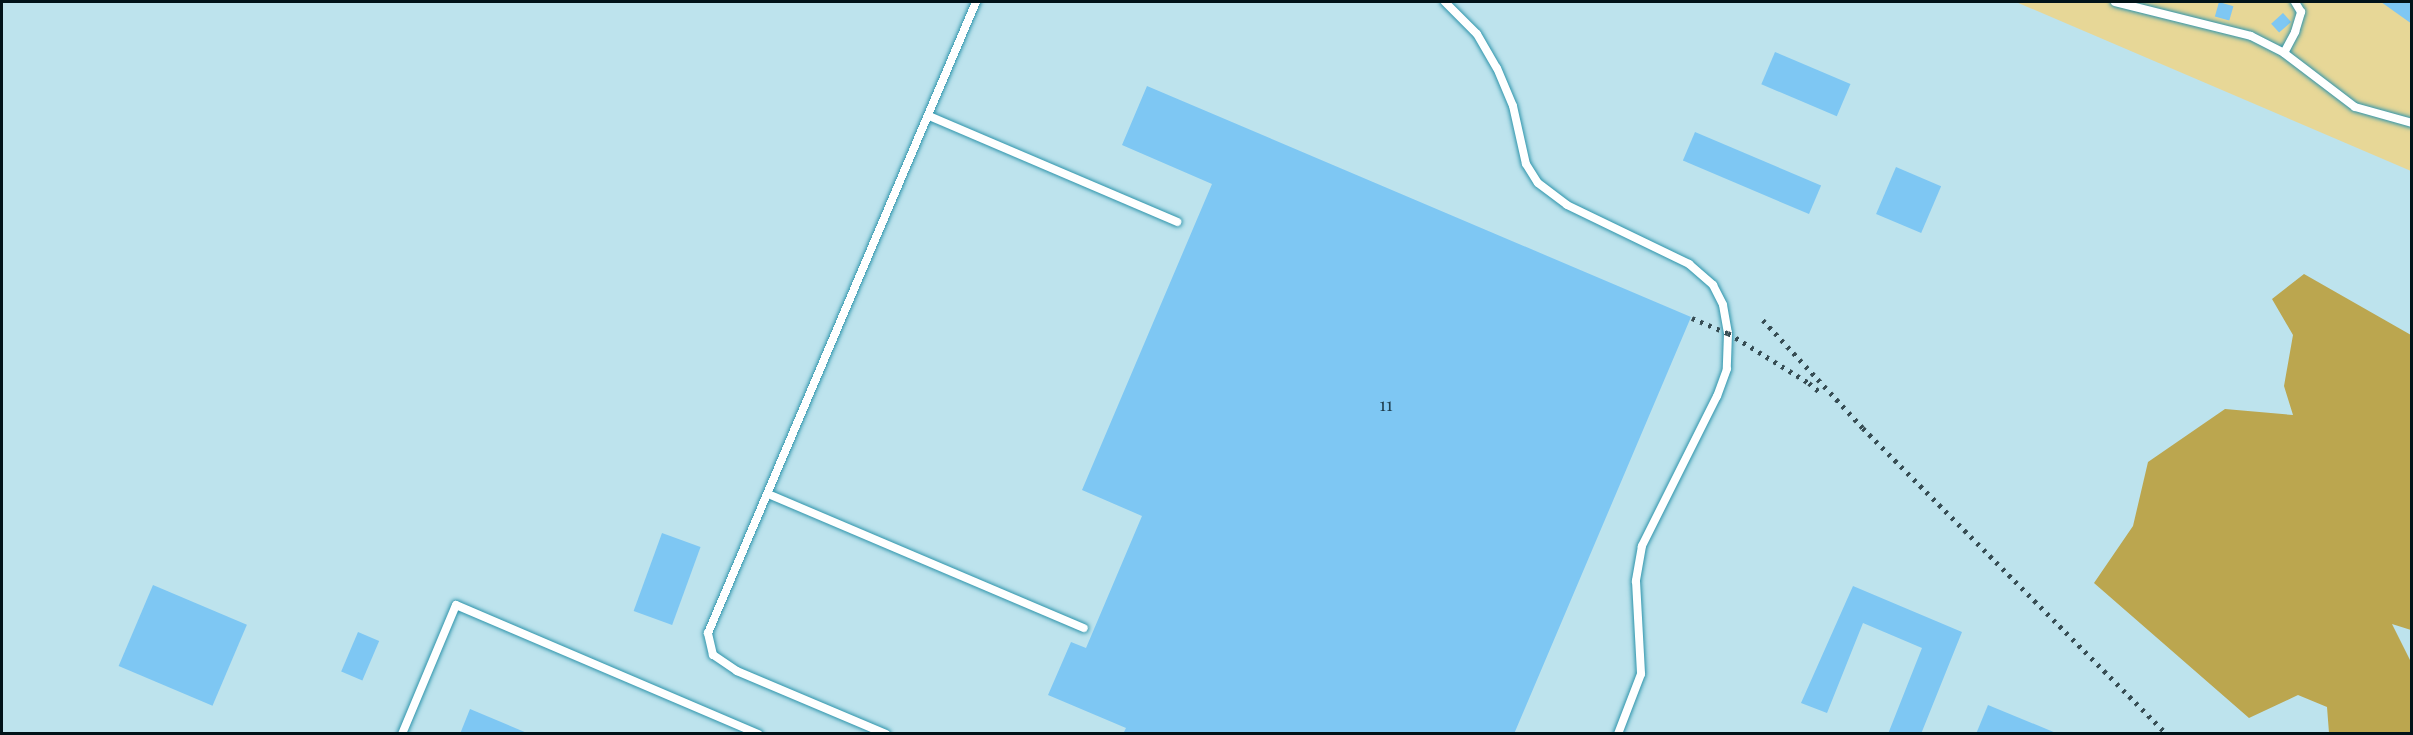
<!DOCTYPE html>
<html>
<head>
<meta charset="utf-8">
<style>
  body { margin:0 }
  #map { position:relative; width:2413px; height:735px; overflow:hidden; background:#cff2fc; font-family:"Playfair Display",serif }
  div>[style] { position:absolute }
  .built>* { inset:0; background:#bde3ed }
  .green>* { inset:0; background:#e7d797 }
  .forest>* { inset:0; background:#bba64f }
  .building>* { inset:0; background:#7ec7f3; transform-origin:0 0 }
  .roads { filter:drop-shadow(0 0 2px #2e94ab) drop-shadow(0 0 2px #2e94ab) }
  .lane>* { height:8px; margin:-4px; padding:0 4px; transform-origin:4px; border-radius:4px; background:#fff }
  .rail>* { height:4.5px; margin-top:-2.25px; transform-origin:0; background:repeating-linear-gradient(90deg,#374d54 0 3px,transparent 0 9px) }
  span { translate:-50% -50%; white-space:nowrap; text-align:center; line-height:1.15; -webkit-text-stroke:6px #fff; paint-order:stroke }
  .number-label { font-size:18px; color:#204050 }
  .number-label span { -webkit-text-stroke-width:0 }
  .frame { position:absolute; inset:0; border:3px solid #011319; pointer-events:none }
</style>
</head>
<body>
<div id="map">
  <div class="built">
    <div style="clip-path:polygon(2px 2px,2023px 2px,2411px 170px,2411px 733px,2px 733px)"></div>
  </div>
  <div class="green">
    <div style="clip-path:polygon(2016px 2px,2411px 2px,2411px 171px)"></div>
  </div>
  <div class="forest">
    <div style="clip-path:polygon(2304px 274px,2411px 335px,2411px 630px,2392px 624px,2411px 662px,2411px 733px,2329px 733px,2327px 707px,2298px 695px,2249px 718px,2094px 583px,2133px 526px,2148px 462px,2225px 409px,2293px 415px,2284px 386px,2293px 335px,2272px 299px)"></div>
  </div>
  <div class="building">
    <div style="left:2219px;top:2px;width:15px;height:15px;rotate:16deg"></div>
    <div style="clip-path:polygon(2381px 2px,2412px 2px,2412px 24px)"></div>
    <div style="left:2283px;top:13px;width:12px;height:16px;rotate:48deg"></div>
    <div style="left:1775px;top:52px;width:82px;height:35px;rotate:23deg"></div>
    <div style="clip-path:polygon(1147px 86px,1691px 317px,1514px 734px,1123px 734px,1126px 728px,1048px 695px,1071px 642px,1086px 648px,1142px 516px,1082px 490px,1212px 184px,1122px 145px)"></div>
    <div style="left:1695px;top:132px;width:137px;height:31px;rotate:23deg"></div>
    <div style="left:1896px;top:167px;width:49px;height:51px;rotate:23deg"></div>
    <div style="left:662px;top:533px;width:41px;height:83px;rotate:20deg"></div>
    <div style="left:153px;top:585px;width:102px;height:88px;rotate:23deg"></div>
    <div style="clip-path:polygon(1853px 586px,1962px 632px,1921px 734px,1888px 734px,1922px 648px,1863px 623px,1827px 713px,1801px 703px)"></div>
    <div style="left:358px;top:632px;width:23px;height:43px;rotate:23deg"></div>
    <div style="clip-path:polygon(1988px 705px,2056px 733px,2056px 734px,1976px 734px)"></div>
    <div style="clip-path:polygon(470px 709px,527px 733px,527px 734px,460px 734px)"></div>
  </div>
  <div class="roads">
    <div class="lane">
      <div style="left:1445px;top:2px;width:45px;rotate:45deg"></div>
      <div style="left:1477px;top:34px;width:39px;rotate:60deg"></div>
      <div style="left:1497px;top:68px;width:41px;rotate:67.2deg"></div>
      <div style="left:1513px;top:106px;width:59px;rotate:77.4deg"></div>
      <div style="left:1526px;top:164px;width:22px;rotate:58deg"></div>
      <div style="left:1538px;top:183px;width:36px;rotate:37deg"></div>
      <div style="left:1567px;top:205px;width:136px;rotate:25.8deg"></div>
      <div style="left:1689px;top:264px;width:32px;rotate:41deg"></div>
      <div style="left:1713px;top:285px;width:22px;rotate:63deg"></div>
      <div style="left:1723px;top:305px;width:28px;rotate:80deg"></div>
      <div style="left:1728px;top:333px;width:36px;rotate:92deg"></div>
      <div style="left:1727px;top:369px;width:29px;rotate:110deg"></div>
      <div style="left:1717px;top:396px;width:168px;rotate:116.6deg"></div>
      <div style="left:1642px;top:546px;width:36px;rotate:100deg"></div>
      <div style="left:1636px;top:581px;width:93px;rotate:86.9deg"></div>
      <div style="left:1641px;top:674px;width:64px;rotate:111deg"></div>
      <div style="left:2115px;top:2px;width:140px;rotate:14deg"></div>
      <div style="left:2251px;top:36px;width:37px;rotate:27deg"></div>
      <div style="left:2284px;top:53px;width:89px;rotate:37.3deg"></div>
      <div style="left:2355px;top:107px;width:59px;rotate:15.7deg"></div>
      <div style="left:2284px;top:53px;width:24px;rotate:-62deg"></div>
      <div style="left:2295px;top:32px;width:21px;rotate:-73deg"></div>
      <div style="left:2301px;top:12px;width:12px;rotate:-121deg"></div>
      <div style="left:929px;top:116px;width:270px;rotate:23.1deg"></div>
      <div style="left:768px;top:494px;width:343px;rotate:23deg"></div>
      <div style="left:402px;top:734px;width:140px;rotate:-67.3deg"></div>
      <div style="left:456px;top:605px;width:329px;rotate:23.1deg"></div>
      <div style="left:886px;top:734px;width:162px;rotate:-157.1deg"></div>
      <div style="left:737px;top:671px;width:29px;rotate:-146deg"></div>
      <div style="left:713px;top:655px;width:23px;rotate:-103deg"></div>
      <div style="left:708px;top:633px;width:686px;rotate:-66.99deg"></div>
    </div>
  </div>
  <div class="rail">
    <div style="left:1692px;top:318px;width:39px;rotate:23deg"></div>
    <div style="left:1728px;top:333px;width:95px;rotate:31.7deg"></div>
    <div style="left:1809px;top:383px;width:16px;rotate:40deg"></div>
    <div style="left:1763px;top:320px;width:147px;rotate:47.2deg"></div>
    <div style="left:1863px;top:428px;width:431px;rotate:45.2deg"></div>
  </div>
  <div class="number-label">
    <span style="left:1386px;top:404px">11</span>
  </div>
  <div class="frame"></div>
</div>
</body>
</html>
